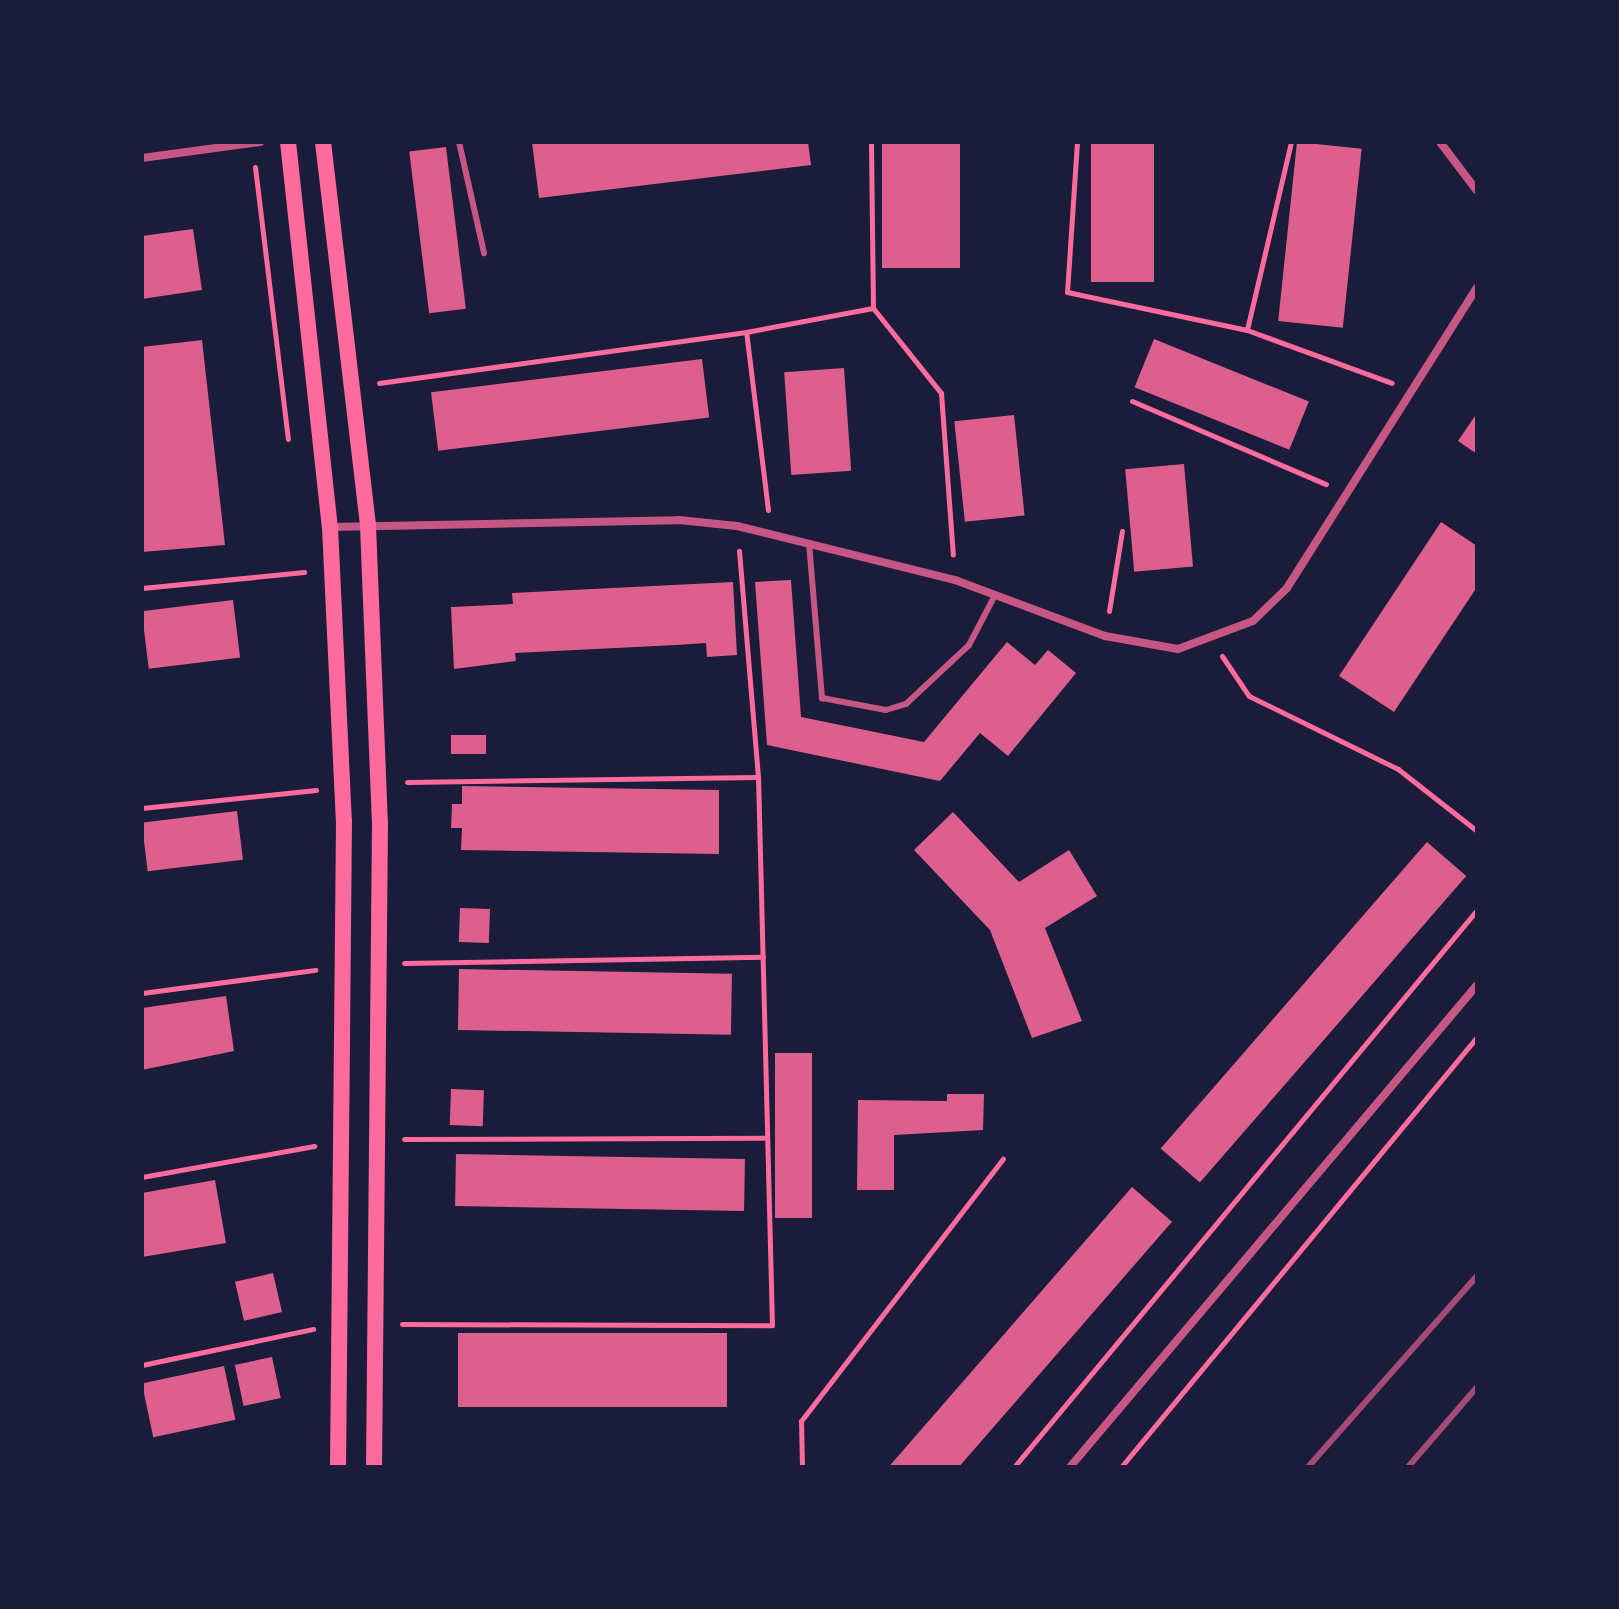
<!DOCTYPE html>
<html>
<head>
<meta charset="utf-8">
<style>
  body { margin:0 }
  #map { position:relative; width:1619px; height:1609px; overflow:hidden; background:#1b1b3a; font-family:"Crimson Pro",serif }
  div>[style] { position:absolute }
  .building>* { inset:0; background:#dd5f8e; transform-origin:0 0 }
  .path>* { height:5px; margin:-2.5px; padding:0 2.5px; transform-origin:2.5px; border-radius:2.5px; background:#ff6b9d }
  .service>* { height:6px; margin:-3px; padding:0 3px; transform-origin:3px; border-radius:3px; background:#c65784 }
  .minor>* { height:8px; margin:-4px; padding:0 4px; transform-origin:4px; border-radius:4px; background:#c65784 }
  .secondary>* { height:16px; margin:-8px; padding:0 8px; transform-origin:8px; border-radius:8px; background:#ff6b9d }
  .rail>* { height:6px; margin:-3px; padding:0 3px; transform-origin:3px; border-radius:3px; background:#a44b75 }
  span { translate:-50% -50%; white-space:nowrap; text-align:center; line-height:1.15; -webkit-text-stroke:8px #1b1b3a; paint-order:stroke }
  .frame { position:absolute; inset:0; border:144px solid #1b1b3a; pointer-events:none }
</style>
</head>
<body>
<div id="map">
  <div class="building">
    <div style="clip-path:polygon(532px 142px,808px 142px,811px 165px,539px 198px)"></div>
    <div style="left:882px;top:142px;width:78px;height:126px"></div>
    <div style="left:1091px;top:142px;width:63px;height:140px"></div>
    <div style="left:1297px;top:142px;width:65px;height:180px;rotate:6deg"></div>
    <div style="left:446px;top:147px;width:163px;height:37px;rotate:83deg"></div>
    <div style="clip-path:polygon(193px 229px,202px 290px,142px 299px,142px 236px)"></div>
    <div style="left:1154px;top:339px;width:167px;height:52px;rotate:22deg"></div>
    <div style="clip-path:polygon(202px 340px,225px 545px,142px 552px,142px 347px)"></div>
    <div style="left:702px;top:359px;width:59px;height:273px;rotate:83deg"></div>
    <div style="left:844px;top:368px;width:103px;height:60px;rotate:86deg"></div>
    <div style="clip-path:polygon(1477px 413px,1477px 454px,1458px 441px)"></div>
    <div style="left:1014px;top:415px;width:101px;height:60px;rotate:84deg"></div>
    <div style="left:1184px;top:464px;width:103px;height:59px;rotate:85deg"></div>
    <div style="clip-path:polygon(1441px 522px,1477px 546px,1477px 587px,1394px 712px,1339px 676px)"></div>
    <div style="clip-path:polygon(791px 580px,801px 717px,924px 742px,1007px 642px,1035px 665px,1048px 650px,1076px 673px,1008px 756px,980px 733px,940px 781px,767px 745px,755px 582px)"></div>
    <div style="clip-path:polygon(733px 582px,737px 655px,707px 657px,706px 643px,676px 645px,515px 653px,516px 661px,454px 669px,451px 607px,513px 604px,512px 593px)"></div>
    <div style="left:233px;top:600px;width:58px;height:92px;rotate:83deg"></div>
    <div style="left:451px;top:735px;width:35px;height:19px"></div>
    <div style="clip-path:polygon(462px 786px,719px 790px,719px 854px,461px 850px,462px 828px,451px 828px,452px 804px,462px 804px)"></div>
    <div style="left:237px;top:811px;width:49px;height:96px;rotate:83deg"></div>
    <div style="clip-path:polygon(953px 812px,1019px 882px,1069px 850px,1097px 896px,1045px 928px,1082px 1021px,1032px 1038px,990px 930px,914px 850px)"></div>
    <div style="left:1427px;top:842px;width:52px;height:406px;rotate:41deg"></div>
    <div style="left:460px;top:908px;width:30px;height:34px;rotate:2deg"></div>
    <div style="left:459px;top:969px;width:273px;height:61px;rotate:1deg"></div>
    <div style="clip-path:polygon(226px 996px,234px 1051px,142px 1070px,142px 1008px)"></div>
    <div style="left:775px;top:1053px;width:37px;height:165px"></div>
    <div style="left:451px;top:1089px;width:33px;height:36px;rotate:2deg"></div>
    <div style="clip-path:polygon(947px 1094px,984px 1094px,983px 1130px,894px 1135px,894px 1190px,857px 1190px,858px 1100px,947px 1101px)"></div>
    <div style="left:456px;top:1154px;width:289px;height:52px;rotate:1deg"></div>
    <div style="clip-path:polygon(215px 1180px,226px 1243px,142px 1257px,142px 1193px)"></div>
    <div style="left:1132px;top:1187px;width:53px;height:368px;rotate:41deg"></div>
    <div style="left:273px;top:1273px;width:40px;height:39px;rotate:77deg"></div>
    <div style="left:458px;top:1333px;width:269px;height:74px"></div>
    <div style="left:272px;top:1357px;width:42px;height:38px;rotate:78deg"></div>
    <div style="left:224px;top:1366px;width:55px;height:84px;rotate:78deg"></div>
  </div>
  <div class="path">
    <div style="left:1077px;top:142px;width:150px;rotate:93.8deg"></div>
    <div style="left:1067px;top:292px;width:184px;rotate:11.9deg"></div>
    <div style="left:1291px;top:142px;width:193px;rotate:103.2deg"></div>
    <div style="left:1247px;top:330px;width:154px;rotate:20.1deg"></div>
    <div style="left:255px;top:167px;width:274px;rotate:83.1deg"></div>
    <div style="left:873px;top:308px;width:109px;rotate:51.3deg"></div>
    <div style="left:941px;top:393px;width:162px;rotate:85.8deg"></div>
    <div style="left:379px;top:383px;width:371px;rotate:-7.9deg"></div>
    <div style="left:1132px;top:401px;width:211px;rotate:23.2deg"></div>
    <div style="left:768px;top:510px;width:179px;rotate:-97deg"></div>
    <div style="left:746px;top:332px;width:129px;rotate:-10.7deg"></div>
    <div style="left:873px;top:308px;width:166px;rotate:-90.7deg"></div>
    <div style="left:142px;top:588px;width:163px;rotate:-5.6deg"></div>
    <div style="left:1109px;top:611px;width:81px;rotate:-80.8deg"></div>
    <div style="left:1222px;top:656px;width:48px;rotate:56deg"></div>
    <div style="left:1249px;top:696px;width:166px;rotate:26.1deg"></div>
    <div style="left:1398px;top:769px;width:100px;rotate:38.1deg"></div>
    <div style="left:407px;top:782px;width:351px;rotate:-0.8deg"></div>
    <div style="left:142px;top:808px;width:175px;rotate:-5.9deg"></div>
    <div style="left:404px;top:963px;width:359px;rotate:-1deg"></div>
    <div style="left:142px;top:993px;width:175px;rotate:-7.6deg"></div>
    <div style="left:404px;top:1139px;width:363px;rotate:-0.2deg"></div>
    <div style="left:142px;top:1177px;width:175px;rotate:-10.2deg"></div>
    <div style="left:402px;top:1324px;width:370px;rotate:0.2deg"></div>
    <div style="left:772px;top:1325px;width:548px;rotate:-91.46deg"></div>
    <div style="left:758px;top:777px;width:227px;rotate:-94.8deg"></div>
    <div style="left:142px;top:1365px;width:175px;rotate:-11.9deg"></div>
    <div style="left:802px;top:1467px;width:46px;rotate:-91.2deg"></div>
    <div style="left:801px;top:1421px;width:331px;rotate:-52.4deg"></div>
    <div style="left:1014px;top:1467px;width:724px;rotate:-50.27deg"></div>
    <div style="left:1121px;top:1467px;width:558px;rotate:-50.38deg"></div>
  </div>
  <div class="service">
    <div style="left:459px;top:142px;width:114px;rotate:77.3deg"></div>
    <div style="left:809px;top:543px;width:156px;rotate:85.2deg"></div>
    <div style="left:822px;top:698px;width:65px;rotate:10.6deg"></div>
    <div style="left:886px;top:710px;width:21px;rotate:-17deg"></div>
    <div style="left:906px;top:704px;width:86px;rotate:-43.1deg"></div>
    <div style="left:969px;top:645px;width:56px;rotate:-62.5deg"></div>
  </div>
  <div class="minor">
    <div style="left:1440px;top:142px;width:61px;rotate:52.9deg"></div>
    <div style="left:142px;top:158px;width:119px;rotate:-7.7deg"></div>
    <div style="left:330px;top:527px;width:349px;rotate:-1.1deg"></div>
    <div style="left:679px;top:520px;width:58px;rotate:5.9deg"></div>
    <div style="left:737px;top:526px;width:225px;rotate:13.9deg"></div>
    <div style="left:955px;top:580px;width:160px;rotate:20.5deg"></div>
    <div style="left:1105px;top:636px;width:74px;rotate:10.1deg"></div>
    <div style="left:1178px;top:649px;width:80px;rotate:-20.5deg"></div>
    <div style="left:1253px;top:621px;width:47px;rotate:-44.1deg"></div>
    <div style="left:1287px;top:588px;width:355px;rotate:-57.7deg"></div>
    <div style="left:1070px;top:1467px;width:631px;rotate:-49.82deg"></div>
  </div>
  <div class="secondary">
    <div style="left:288px;top:142px;width:387px;rotate:83.8deg"></div>
    <div style="left:330px;top:527px;width:294px;rotate:87.3deg"></div>
    <div style="left:344px;top:821px;width:646px;rotate:90.53deg"></div>
    <div style="left:323px;top:142px;width:387px;rotate:83.3deg"></div>
    <div style="left:368px;top:526px;width:296px;rotate:87.7deg"></div>
    <div style="left:380px;top:822px;width:645px;rotate:90.53deg"></div>
  </div>
  <div class="rail">
    <div style="left:1308px;top:1467px;width:255px;rotate:-48.5deg"></div>
    <div style="left:1408px;top:1467px;width:106px;rotate:-49.2deg"></div>
  </div>
  <div class="frame"></div>
</div>
</body>
</html>
